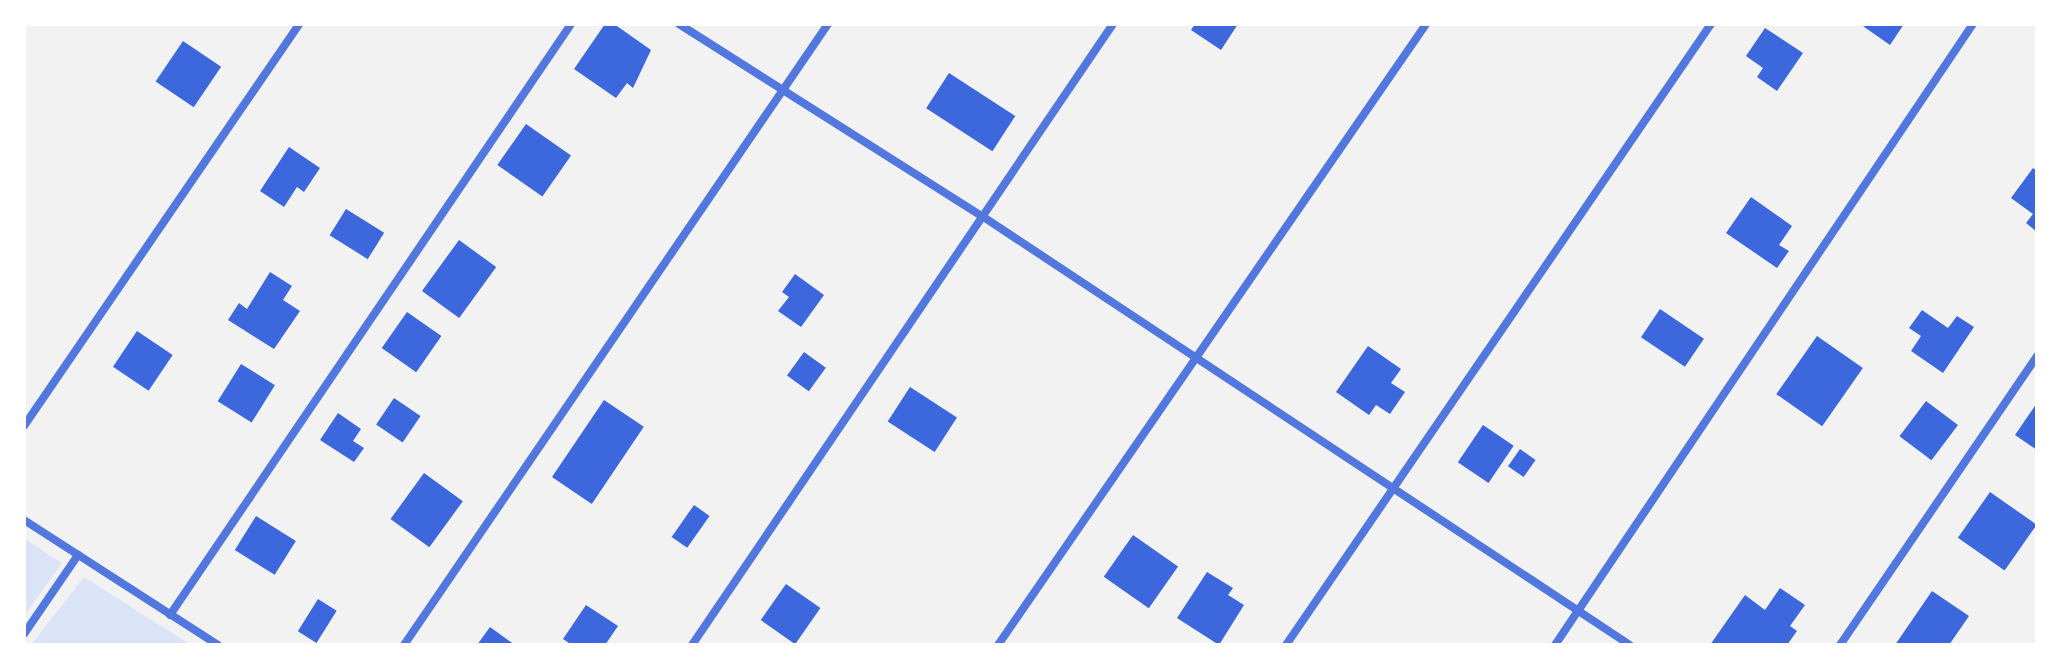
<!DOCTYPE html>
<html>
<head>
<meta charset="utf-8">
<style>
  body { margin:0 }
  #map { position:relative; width:2061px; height:669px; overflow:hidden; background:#f2f2f2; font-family:"Fira Sans",sans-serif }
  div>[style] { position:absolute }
  .green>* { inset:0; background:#dbe4f7 }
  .building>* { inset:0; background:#3d67dc; transform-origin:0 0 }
  .minor>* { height:8px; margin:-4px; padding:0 4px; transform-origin:4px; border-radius:4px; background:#5277de }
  span { translate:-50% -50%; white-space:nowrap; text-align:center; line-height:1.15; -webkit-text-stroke:6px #fff; paint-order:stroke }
  .frame { position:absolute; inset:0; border:26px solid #fff; pointer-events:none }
</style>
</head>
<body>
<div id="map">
  <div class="green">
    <div style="clip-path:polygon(24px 538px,62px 563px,24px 616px)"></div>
    <div style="clip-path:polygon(84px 577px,166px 629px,191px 645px,31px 645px)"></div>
  </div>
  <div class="building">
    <div style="clip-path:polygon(605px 24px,614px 24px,651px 50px,633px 88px,627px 83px,616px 98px,574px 69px)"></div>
    <div style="clip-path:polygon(1195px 24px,1238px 24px,1221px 50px,1191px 30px)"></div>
    <div style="clip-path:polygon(1860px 24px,1904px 24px,1890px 45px)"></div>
    <div style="clip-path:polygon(1765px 28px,1803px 53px,1777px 91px,1757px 77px,1763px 68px,1746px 56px)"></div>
    <div style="left:183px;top:41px;width:46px;height:49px;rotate:34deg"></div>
    <div style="left:949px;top:73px;width:79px;height:42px;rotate:33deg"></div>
    <div style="left:526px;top:124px;width:55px;height:50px;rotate:35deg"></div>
    <div style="clip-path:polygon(289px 147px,320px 168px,304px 192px,297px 187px,284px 207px,260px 191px)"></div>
    <div style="clip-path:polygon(2033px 168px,2037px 171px,2037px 232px,2026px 223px,2033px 214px,2011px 198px)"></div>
    <div style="clip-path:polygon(1751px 197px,1792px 226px,1779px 245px,1789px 251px,1777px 268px,1726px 233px)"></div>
    <div style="left:346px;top:209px;width:45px;height:31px;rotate:32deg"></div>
    <div style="left:459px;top:240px;width:46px;height:63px;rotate:36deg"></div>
    <div style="clip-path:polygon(270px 272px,292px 286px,283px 300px,300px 311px,274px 349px,228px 320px,239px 303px,247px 309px)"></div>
    <div style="clip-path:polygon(795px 274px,824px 295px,801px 327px,778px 311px,789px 297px,782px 292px)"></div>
    <div style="left:1660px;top:309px;width:53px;height:34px;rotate:34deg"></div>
    <div style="clip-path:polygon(1922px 310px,1948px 328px,1957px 316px,1974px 327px,1943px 373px,1911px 351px,1921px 336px,1909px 328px)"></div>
    <div style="left:407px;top:312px;width:42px;height:44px;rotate:35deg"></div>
    <div style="left:137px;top:331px;width:43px;height:43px;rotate:34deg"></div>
    <div style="left:1817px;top:336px;width:56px;height:71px;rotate:35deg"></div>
    <div style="clip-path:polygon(1368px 346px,1401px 369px,1391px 383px,1405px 392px,1390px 414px,1376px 405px,1369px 415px,1336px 392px)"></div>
    <div style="left:804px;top:352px;width:27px;height:29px;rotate:36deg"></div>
    <div style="left:241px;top:364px;width:40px;height:44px;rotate:32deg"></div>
    <div style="left:910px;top:387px;width:56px;height:41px;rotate:33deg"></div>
    <div style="left:394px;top:398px;width:32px;height:32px;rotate:34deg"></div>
    <div style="left:604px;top:400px;width:48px;height:93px;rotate:34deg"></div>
    <div style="left:1926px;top:401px;width:40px;height:44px;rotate:37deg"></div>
    <div style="clip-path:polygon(2037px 403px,2037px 450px,2015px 435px)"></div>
    <div style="clip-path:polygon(338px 413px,361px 429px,353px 441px,364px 448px,354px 462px,320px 440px)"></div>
    <div style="left:1483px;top:425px;width:37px;height:45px;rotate:34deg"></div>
    <div style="left:1520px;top:449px;width:19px;height:21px;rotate:35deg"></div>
    <div style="left:424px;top:473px;width:48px;height:57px;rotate:36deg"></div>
    <div style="left:1990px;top:492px;width:57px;height:56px;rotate:35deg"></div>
    <div style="left:694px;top:505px;width:19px;height:39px;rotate:35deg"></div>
    <div style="left:256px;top:516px;width:47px;height:40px;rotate:32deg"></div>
    <div style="left:1133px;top:535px;width:55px;height:51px;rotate:35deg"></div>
    <div style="clip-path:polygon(1207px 572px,1233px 588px,1228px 595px,1244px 605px,1219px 645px,1177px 618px)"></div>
    <div style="left:786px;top:584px;width:42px;height:44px;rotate:35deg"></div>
    <div style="clip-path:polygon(1780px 588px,1805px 605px,1790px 626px,1797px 631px,1787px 645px,1710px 645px,1745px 595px,1765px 610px)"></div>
    <div style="clip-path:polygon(1932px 591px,1969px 616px,1949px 645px,1895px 645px)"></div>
    <div style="left:318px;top:599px;width:22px;height:38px;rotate:32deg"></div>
    <div style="clip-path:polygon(586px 605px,618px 626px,605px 645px,572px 645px,563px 639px)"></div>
    <div style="clip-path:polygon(490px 627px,515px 645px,477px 645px)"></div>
  </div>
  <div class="minor">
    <div style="left:679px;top:24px;width:359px;rotate:32.4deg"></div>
    <div style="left:982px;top:216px;width:777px;rotate:33.51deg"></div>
    <div style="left:24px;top:426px;width:487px;rotate:-55.6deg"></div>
    <div style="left:24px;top:520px;width:231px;rotate:32.8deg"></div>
    <div style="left:170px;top:615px;width:714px;rotate:-55.84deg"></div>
    <div style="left:24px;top:634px;width:96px;rotate:-55.6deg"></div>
    <div style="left:404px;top:645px;width:752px;rotate:-55.68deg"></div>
    <div style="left:692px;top:645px;width:750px;rotate:-55.87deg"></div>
    <div style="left:998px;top:645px;width:754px;rotate:-55.42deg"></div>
    <div style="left:1286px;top:645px;width:753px;rotate:-55.61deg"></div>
    <div style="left:1555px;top:645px;width:749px;rotate:-56.06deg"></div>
    <div style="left:1840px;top:645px;width:350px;rotate:-55.7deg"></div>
  </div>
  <div class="frame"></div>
</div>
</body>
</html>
